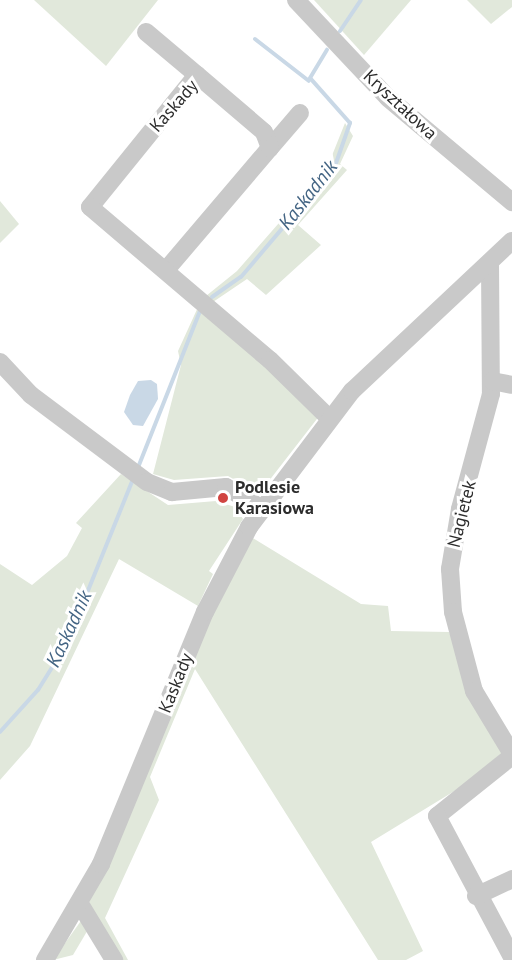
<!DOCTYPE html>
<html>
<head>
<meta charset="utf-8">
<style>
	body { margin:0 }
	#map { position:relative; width:512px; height:960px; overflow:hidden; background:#fff; font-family:"PT Sans",sans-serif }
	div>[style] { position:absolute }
	.green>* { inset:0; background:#e1e8db }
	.water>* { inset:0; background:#c9d8e6 }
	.stream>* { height:4px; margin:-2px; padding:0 2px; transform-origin:2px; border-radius:2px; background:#c9d8e6 }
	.minor>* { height:18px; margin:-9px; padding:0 9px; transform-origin:9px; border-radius:9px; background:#c9c9c9 }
	.dots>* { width:16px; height:16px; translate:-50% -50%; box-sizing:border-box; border:3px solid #fff; border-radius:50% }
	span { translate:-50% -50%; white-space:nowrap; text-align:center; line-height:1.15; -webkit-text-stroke:6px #fff; paint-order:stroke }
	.street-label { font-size:18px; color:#2c2c2c }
	.poi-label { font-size:18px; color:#2c2c2c; font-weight:700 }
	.left { translate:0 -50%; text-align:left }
	.water-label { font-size:20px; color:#446584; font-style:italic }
</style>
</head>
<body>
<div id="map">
	<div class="green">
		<i style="clip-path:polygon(34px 0,158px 0,106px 66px)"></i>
		<i style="clip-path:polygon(314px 0,411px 0,364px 55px)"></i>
		<i style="clip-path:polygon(467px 0,512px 0,512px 7px,491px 24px)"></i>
		<i style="clip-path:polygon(345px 123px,353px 136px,340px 164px,347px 170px,298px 225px,321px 245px,266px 295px,247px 279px,213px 302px,206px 296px,237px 271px,327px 168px)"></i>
		<i style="clip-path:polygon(0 201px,19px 224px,0 243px)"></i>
		<i style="clip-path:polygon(199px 305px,320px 415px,265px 486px,246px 486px,228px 476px,174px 480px,153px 474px,181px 365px,178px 351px)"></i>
		<i style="clip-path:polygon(121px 474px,168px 505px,216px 501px,235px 507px,243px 519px,209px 571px,213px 574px,198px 606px,119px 559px,30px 746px,0 780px,0 564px,32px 585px,67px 556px,82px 528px,76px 523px)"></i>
		<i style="clip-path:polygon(251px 537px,361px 604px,388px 606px,391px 631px,449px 632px,502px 753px,461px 787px,371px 842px,423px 951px,406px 960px,378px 960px,195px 669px,150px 777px,159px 800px,105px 918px,128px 960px,118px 960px,90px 908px,89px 899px,205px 630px)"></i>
		<i style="clip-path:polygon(83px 918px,89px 928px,73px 955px,53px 960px)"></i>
	</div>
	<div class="water">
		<i style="clip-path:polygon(151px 380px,157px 384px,158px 399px,143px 426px,133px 425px,124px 412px,130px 395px,138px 381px)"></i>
	</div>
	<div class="stream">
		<i style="left:340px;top:31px;width:37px;rotate:-56deg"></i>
		<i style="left:255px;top:39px;width:68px;rotate:37.9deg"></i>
		<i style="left:212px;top:297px;width:35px;rotate:-35deg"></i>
		<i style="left:241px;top:277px;width:145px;rotate:-49.7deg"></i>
		<i style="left:335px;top:166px;width:46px;rotate:-70.8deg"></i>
		<i style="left:350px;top:123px;width:60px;rotate:-131.6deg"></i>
		<i style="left:310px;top:78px;width:33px;rotate:-59deg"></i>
		<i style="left:139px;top:465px;width:166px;rotate:-68.4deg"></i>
		<i style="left:0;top:732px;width:57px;rotate:-47.9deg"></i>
		<i style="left:38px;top:690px;width:53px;rotate:-58.1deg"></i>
		<i style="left:66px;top:645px;width:176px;rotate:-68deg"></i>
	</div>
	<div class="minor">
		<i style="left:296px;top:0;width:134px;rotate:46.8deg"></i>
		<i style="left:388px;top:98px;width:162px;rotate:40deg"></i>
		<i style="left:146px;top:32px;width:67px;rotate:40.1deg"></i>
		<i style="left:270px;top:148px;width:46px;rotate:-49.4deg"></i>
		<i style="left:490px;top:263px;width:131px;rotate:89.6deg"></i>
		<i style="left:491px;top:394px;width:119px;rotate:105.1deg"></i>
		<i style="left:460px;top:509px;width:61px;rotate:99.5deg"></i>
		<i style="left:450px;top:569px;width:43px;rotate:86deg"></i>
		<i style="left:453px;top:612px;width:82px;rotate:75.1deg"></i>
		<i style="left:474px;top:691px;width:74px;rotate:58.9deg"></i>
		<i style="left:166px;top:270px;width:160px;rotate:-49.6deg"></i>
		<i style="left:270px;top:148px;width:17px;rotate:-111deg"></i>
		<i style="left:264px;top:132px;width:88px;rotate:-139.6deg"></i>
		<i style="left:197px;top:75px;width:170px;rotate:129deg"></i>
		<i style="left:90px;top:207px;width:236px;rotate:40.4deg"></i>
		<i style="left:270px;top:360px;width:83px;rotate:44.5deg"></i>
		<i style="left:0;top:362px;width:45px;rotate:46.8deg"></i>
		<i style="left:31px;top:395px;width:145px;rotate:36.9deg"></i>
		<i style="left:147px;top:482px;width:27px;rotate:22deg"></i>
		<i style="left:172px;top:492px;width:54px;rotate:-5.3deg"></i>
		<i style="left:226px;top:487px;width:41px;rotate:31deg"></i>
		<i style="left:492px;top:381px;width:20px;rotate:11deg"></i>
		<i style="left:512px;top:756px;width:96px;rotate:141.3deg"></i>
		<i style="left:437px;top:816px;width:160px;rotate:62deg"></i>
		<i style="left:476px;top:896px;width:40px;rotate:-25deg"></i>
		<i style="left:80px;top:904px;width:66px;rotate:58.7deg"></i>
		<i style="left:45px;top:960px;width:111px;rotate:-59.7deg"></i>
		<i style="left:101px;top:864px;width:273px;rotate:-67.6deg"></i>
		<i style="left:205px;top:612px;width:96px;rotate:-62.6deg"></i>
		<i style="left:249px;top:527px;width:171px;rotate:-52.9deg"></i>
		<i style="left:352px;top:391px;width:219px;rotate:-43.2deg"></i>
	</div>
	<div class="dots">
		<i style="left:223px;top:498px;background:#d04441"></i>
	</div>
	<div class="street-label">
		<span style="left:400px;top:105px;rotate:43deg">Kryształowa</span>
		<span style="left:174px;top:106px;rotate:-49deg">Kaskady</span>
		<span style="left:462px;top:514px;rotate:-76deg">Nagietek</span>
		<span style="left:176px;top:683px;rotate:-68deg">Kaskady</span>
	</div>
	<div class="poi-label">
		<span class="left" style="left:235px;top:498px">Podlesie<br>Karasiowa</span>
	</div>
	<div class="water-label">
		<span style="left:308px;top:195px;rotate:-52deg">Kaskadnik</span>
		<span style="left:69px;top:629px;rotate:-65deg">Kaskadnik</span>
	</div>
</div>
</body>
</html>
